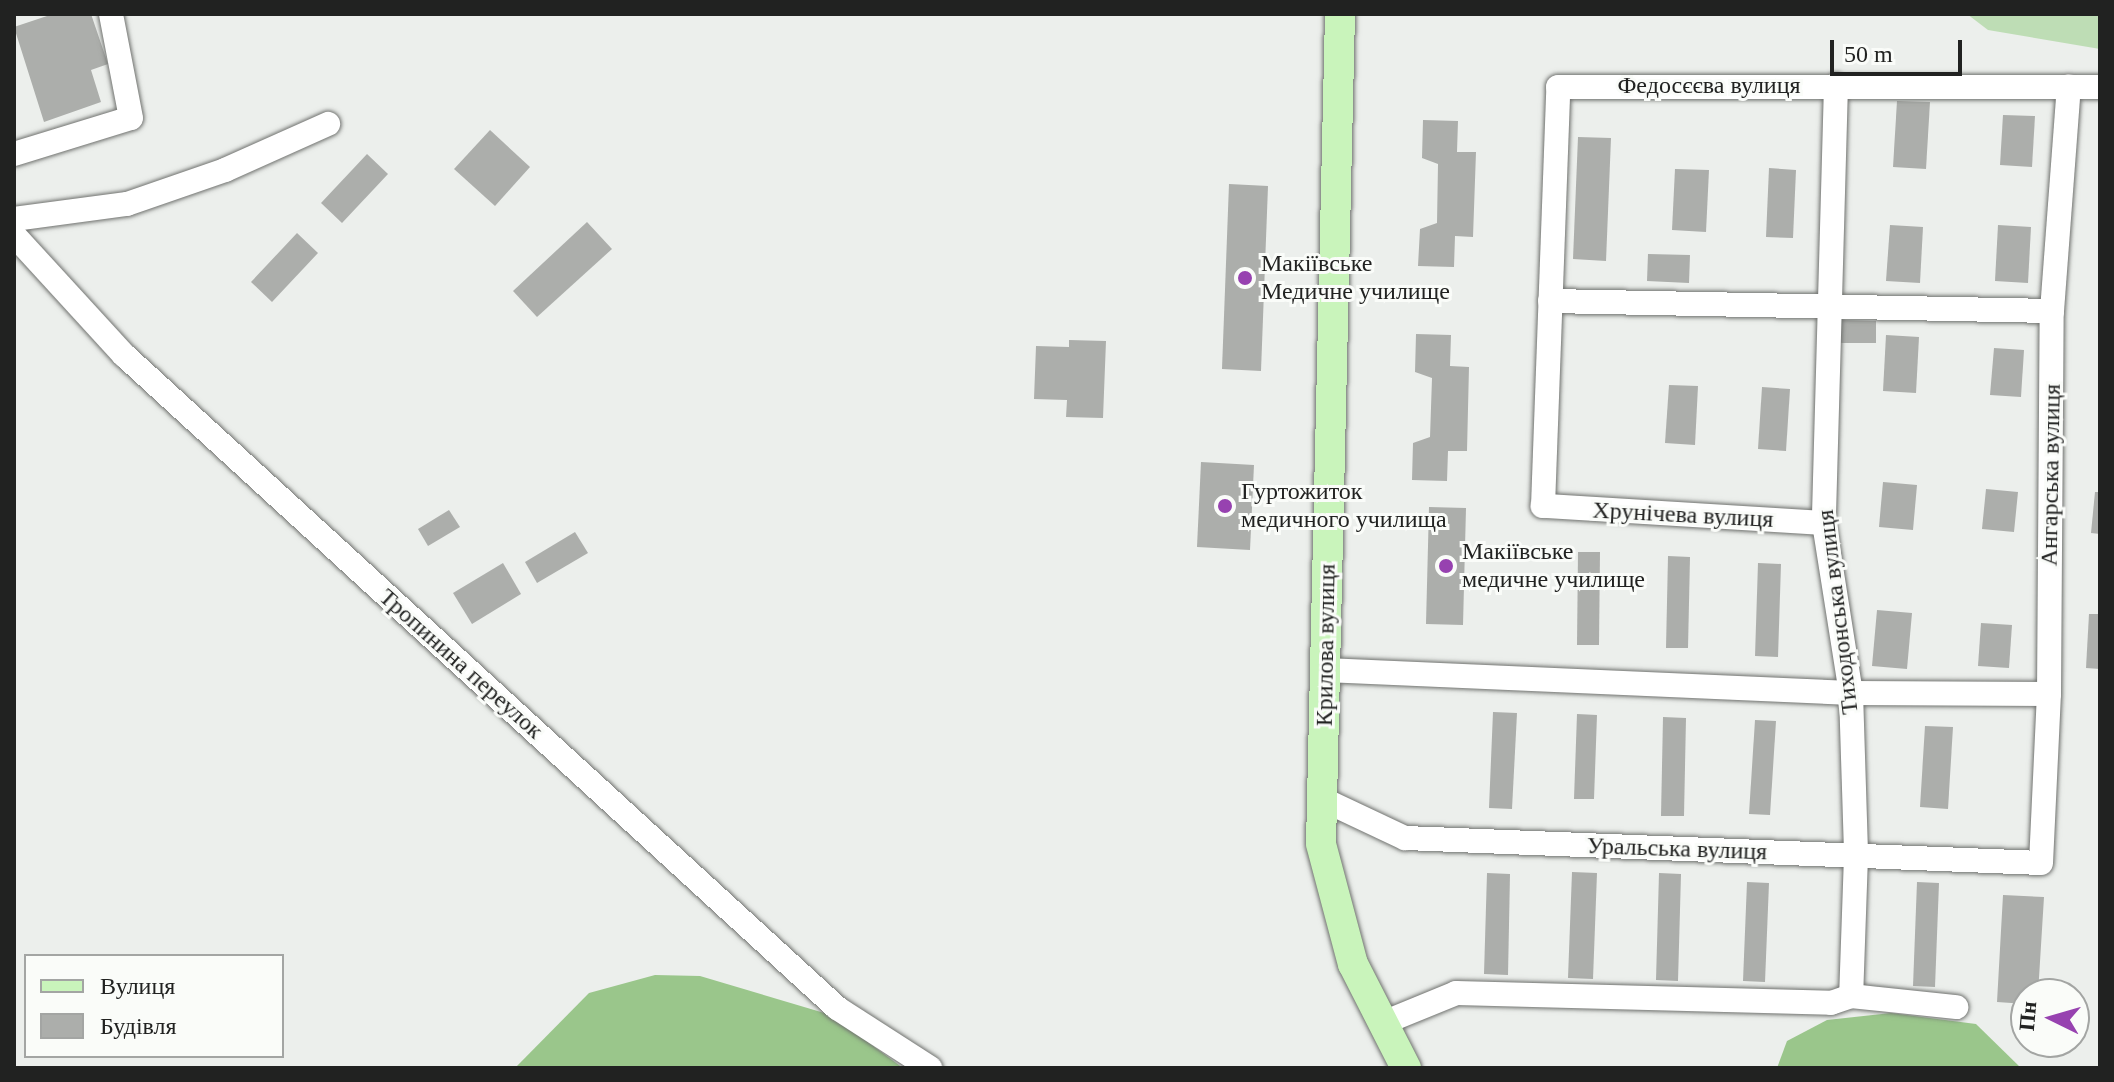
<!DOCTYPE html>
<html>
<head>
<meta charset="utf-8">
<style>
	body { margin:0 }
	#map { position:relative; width:2114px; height:1082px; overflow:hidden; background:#ecefec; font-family:Georgia,serif }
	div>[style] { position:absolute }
	.green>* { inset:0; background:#beddb5 }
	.forest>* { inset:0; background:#9ac68b }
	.building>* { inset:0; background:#acaeab }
	.roads { filter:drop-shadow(0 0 2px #70726f) drop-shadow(0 0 2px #70726f) }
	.minor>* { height:24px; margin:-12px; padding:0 12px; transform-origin:12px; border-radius:12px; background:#fff }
	.major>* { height:30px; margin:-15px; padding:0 15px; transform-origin:15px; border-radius:15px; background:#c9f4bb }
	.dots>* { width:22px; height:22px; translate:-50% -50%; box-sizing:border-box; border:4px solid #fafcf9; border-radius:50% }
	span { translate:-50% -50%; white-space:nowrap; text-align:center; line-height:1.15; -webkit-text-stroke:6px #fafcf9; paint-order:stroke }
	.street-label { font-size:24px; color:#212221 }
	.poi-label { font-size:24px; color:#212221 }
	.left { translate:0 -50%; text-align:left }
	.frame { position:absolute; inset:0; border:16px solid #212221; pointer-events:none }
	.legend { position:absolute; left:24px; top:954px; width:260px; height:104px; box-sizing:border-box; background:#fafcf9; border:2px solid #a3a5a3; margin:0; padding:10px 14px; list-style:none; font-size:24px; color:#212221 }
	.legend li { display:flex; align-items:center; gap:16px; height:40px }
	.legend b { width:40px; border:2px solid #a3a5a3 }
	.north { position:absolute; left:2010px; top:978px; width:80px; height:80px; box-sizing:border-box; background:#fafcf9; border:2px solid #a3a5a3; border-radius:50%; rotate:275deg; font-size:22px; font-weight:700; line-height:32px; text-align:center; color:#212221 }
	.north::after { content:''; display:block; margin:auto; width:28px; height:36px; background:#9742b0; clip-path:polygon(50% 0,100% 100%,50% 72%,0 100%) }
	.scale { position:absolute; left:1830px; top:40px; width:132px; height:36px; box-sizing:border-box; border:4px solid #212221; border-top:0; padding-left:10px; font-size:24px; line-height:28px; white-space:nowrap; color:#212221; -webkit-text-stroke:6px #fafcf9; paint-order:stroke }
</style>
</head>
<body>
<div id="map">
	<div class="green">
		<i style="clip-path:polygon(1967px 14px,2100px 14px,2100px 49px,1988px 30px)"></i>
	</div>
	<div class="forest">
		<i style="clip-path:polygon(655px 975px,700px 976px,831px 1015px,903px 1068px,515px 1068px,589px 993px)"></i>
		<i style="clip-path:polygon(1891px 1013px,1976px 1024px,2021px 1068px,1777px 1068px,1787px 1041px,1827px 1020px)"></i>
	</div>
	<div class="building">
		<i style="clip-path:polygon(53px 14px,91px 14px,108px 64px,91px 70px,101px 102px,44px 122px,14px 27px)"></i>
		<i style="clip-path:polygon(1897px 101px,1930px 102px,1926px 169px,1893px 167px)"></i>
		<i style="clip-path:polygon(2003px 115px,2035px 116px,2032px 167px,2000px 165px)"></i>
		<i style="clip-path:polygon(1423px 120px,1458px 121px,1457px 152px,1476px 152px,1473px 237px,1455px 236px,1454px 267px,1418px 266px,1420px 229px,1437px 223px,1438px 164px,1422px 158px)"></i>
		<i style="clip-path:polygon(490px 130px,530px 167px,495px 206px,454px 169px)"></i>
		<i style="clip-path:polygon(1578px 137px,1611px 138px,1606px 261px,1573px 259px)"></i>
		<i style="clip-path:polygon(367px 154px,388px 174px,342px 223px,321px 203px)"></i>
		<i style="clip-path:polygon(1769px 168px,1796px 170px,1793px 238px,1766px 237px)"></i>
		<i style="clip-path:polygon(1675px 169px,1709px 170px,1706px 232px,1672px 230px)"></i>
		<i style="clip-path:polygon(1229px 184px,1268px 186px,1261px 371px,1222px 369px)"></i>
		<i style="clip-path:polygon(587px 222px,612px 249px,537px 317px,513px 291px)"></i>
		<i style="clip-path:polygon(1890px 225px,1923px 227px,1920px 283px,1886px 281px)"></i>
		<i style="clip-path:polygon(1998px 225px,2031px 227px,2028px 283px,1995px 281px)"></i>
		<i style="clip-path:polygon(297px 233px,318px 253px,272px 302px,251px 282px)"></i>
		<i style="clip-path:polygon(1648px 254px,1690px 255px,1689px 283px,1647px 281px)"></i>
		<i style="clip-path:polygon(1840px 320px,1876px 321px,1876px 343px,1840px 343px)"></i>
		<i style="clip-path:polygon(1416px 334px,1451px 335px,1450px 366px,1469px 367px,1467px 451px,1448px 451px,1447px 481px,1412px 480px,1413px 443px,1430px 437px,1432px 378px,1415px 372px)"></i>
		<i style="clip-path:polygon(1886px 335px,1919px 337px,1916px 393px,1883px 391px)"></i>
		<i style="clip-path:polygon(1069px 340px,1106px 341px,1103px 418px,1066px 417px,1067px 400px,1034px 399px,1036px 346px,1069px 347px)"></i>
		<i style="clip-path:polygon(1994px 348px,2024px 350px,2021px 397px,1990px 395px)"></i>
		<i style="clip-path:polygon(1669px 385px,1698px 386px,1695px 445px,1665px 443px)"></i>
		<i style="clip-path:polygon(1762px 387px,1790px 389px,1786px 451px,1758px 449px)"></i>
		<i style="clip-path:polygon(1201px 462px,1254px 465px,1250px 550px,1197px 547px)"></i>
		<i style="clip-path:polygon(1883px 482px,1917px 485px,1913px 530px,1879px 527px)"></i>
		<i style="clip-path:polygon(1986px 489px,2018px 492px,2014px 532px,1982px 529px)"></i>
		<i style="clip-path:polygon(2095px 492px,2100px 492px,2100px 534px,2091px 533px)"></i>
		<i style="clip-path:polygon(1429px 507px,1466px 508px,1463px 625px,1426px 624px)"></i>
		<i style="clip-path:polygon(449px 510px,460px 527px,428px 546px,418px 529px)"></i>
		<i style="clip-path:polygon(575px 532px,588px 553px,537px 583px,525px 562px)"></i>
		<i style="clip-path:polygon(1578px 552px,1600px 552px,1599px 645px,1577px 645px)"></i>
		<i style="clip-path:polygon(1668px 556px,1690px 557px,1688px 648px,1666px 648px)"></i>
		<i style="clip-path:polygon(503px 563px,521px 594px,472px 624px,453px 593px)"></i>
		<i style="clip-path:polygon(1758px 563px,1781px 564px,1778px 657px,1755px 656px)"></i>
		<i style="clip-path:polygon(1877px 610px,1912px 613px,1907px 669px,1872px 666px)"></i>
		<i style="clip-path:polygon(2089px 614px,2100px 614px,2100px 669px,2086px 668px)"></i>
		<i style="clip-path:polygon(1981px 623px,2012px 625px,2009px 668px,1978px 666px)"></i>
		<i style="clip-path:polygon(1493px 712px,1517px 713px,1512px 809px,1489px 808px)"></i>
		<i style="clip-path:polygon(1577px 714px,1597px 715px,1594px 799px,1574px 799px)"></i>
		<i style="clip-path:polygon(1663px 717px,1686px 718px,1684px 816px,1661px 816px)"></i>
		<i style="clip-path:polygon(1755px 720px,1776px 721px,1770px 815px,1749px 814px)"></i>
		<i style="clip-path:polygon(1925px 726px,1953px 727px,1948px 809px,1920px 807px)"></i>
		<i style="clip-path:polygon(1572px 872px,1597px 873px,1593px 979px,1568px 978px)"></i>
		<i style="clip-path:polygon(1487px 873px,1510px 874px,1508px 975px,1484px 974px)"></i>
		<i style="clip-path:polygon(1659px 873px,1681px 874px,1678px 981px,1656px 980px)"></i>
		<i style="clip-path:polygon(1747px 882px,1769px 883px,1765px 982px,1743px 981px)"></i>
		<i style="clip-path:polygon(1917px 882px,1939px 883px,1935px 987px,1913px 986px)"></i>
		<i style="clip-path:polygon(2003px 895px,2044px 897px,2038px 994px,2026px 994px,2026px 1004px,1997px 1002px)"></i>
	</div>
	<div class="roads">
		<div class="minor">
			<i style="left:1836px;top:85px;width:438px;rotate:91.6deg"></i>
			<i style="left:1824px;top:523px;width:172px;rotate:81deg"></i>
			<i style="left:1851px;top:693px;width:163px;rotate:88.2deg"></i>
			<i style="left:1856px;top:856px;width:140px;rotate:92deg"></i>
			<i style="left:14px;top:154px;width:122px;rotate:-17.1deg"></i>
			<i style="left:131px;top:118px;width:106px;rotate:-100.9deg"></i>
			<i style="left:14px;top:219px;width:114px;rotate:-7.6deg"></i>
			<i style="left:127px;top:204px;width:104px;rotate:-19.1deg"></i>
			<i style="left:225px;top:170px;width:113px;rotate:-24.1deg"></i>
			<i style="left:14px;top:235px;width:163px;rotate:47.5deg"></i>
			<i style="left:124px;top:355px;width:967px;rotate:42.48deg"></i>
			<i style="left:837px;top:1008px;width:111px;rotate:32.8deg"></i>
			<i style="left:1550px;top:301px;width:502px;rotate:1.14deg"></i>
			<i style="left:1824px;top:523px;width:282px;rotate:-176.5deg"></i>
			<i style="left:1543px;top:506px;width:419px;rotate:-87.9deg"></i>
			<i style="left:1558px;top:87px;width:542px"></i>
			<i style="left:1325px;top:670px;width:527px;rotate:2.5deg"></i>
			<i style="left:1851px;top:693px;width:198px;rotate:0.3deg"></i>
			<i style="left:1322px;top:799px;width:92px;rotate:25.2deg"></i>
			<i style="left:1405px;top:838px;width:636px;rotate:2.25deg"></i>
			<i style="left:2041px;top:863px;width:169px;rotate:-87.3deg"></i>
			<i style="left:2049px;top:694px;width:383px;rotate:-89.6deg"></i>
			<i style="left:2052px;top:311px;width:225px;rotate:-85.7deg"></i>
			<i style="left:1383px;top:1023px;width:79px;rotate:-22.3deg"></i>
			<i style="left:1456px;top:993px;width:375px;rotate:1.5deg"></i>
			<i style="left:1831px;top:1003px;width:21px;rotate:-19deg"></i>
			<i style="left:1851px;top:996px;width:106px;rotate:6deg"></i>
		</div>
		<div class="major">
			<i style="left:1340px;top:14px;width:830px;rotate:91.31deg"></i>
			<i style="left:1321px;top:844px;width:124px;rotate:75.1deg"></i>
			<i style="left:1353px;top:964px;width:117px;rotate:63deg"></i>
		</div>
	</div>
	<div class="dots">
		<i style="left:1245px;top:278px;background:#9742b0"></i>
		<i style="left:1225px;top:506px;background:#9742b0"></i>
		<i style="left:1446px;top:566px;background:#9742b0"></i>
	</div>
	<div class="street-label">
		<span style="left:1709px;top:86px">Федосєєва вулиця</span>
		<span style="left:2051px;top:475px;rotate:-89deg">Ангарська вулиця</span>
		<span style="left:1683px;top:515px;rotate:3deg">Хрунічева вулиця</span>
		<span style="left:1838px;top:612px;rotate:-97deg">Тиходонська вулиця</span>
		<span style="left:1326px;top:645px;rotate:-89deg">Крилова вулиця</span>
		<span style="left:461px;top:664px;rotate:42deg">Тропинина переулок</span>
		<span style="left:1677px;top:849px;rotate:2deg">Уральська вулиця</span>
	</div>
	<div class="poi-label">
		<span class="left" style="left:1261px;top:278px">Макіївське<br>Медичне училище</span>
		<span class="left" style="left:1241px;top:506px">Гуртожиток<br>медичного училища</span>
		<span class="left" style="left:1462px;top:566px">Макіївське<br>медичне училище</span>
	</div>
	<div class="frame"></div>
	<ul class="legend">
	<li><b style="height:10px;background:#c9f4bb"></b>Вулиця</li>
	<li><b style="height:22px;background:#acaeab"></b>Будівля</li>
	</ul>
	<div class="north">Пн</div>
	<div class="scale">50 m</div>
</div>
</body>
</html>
